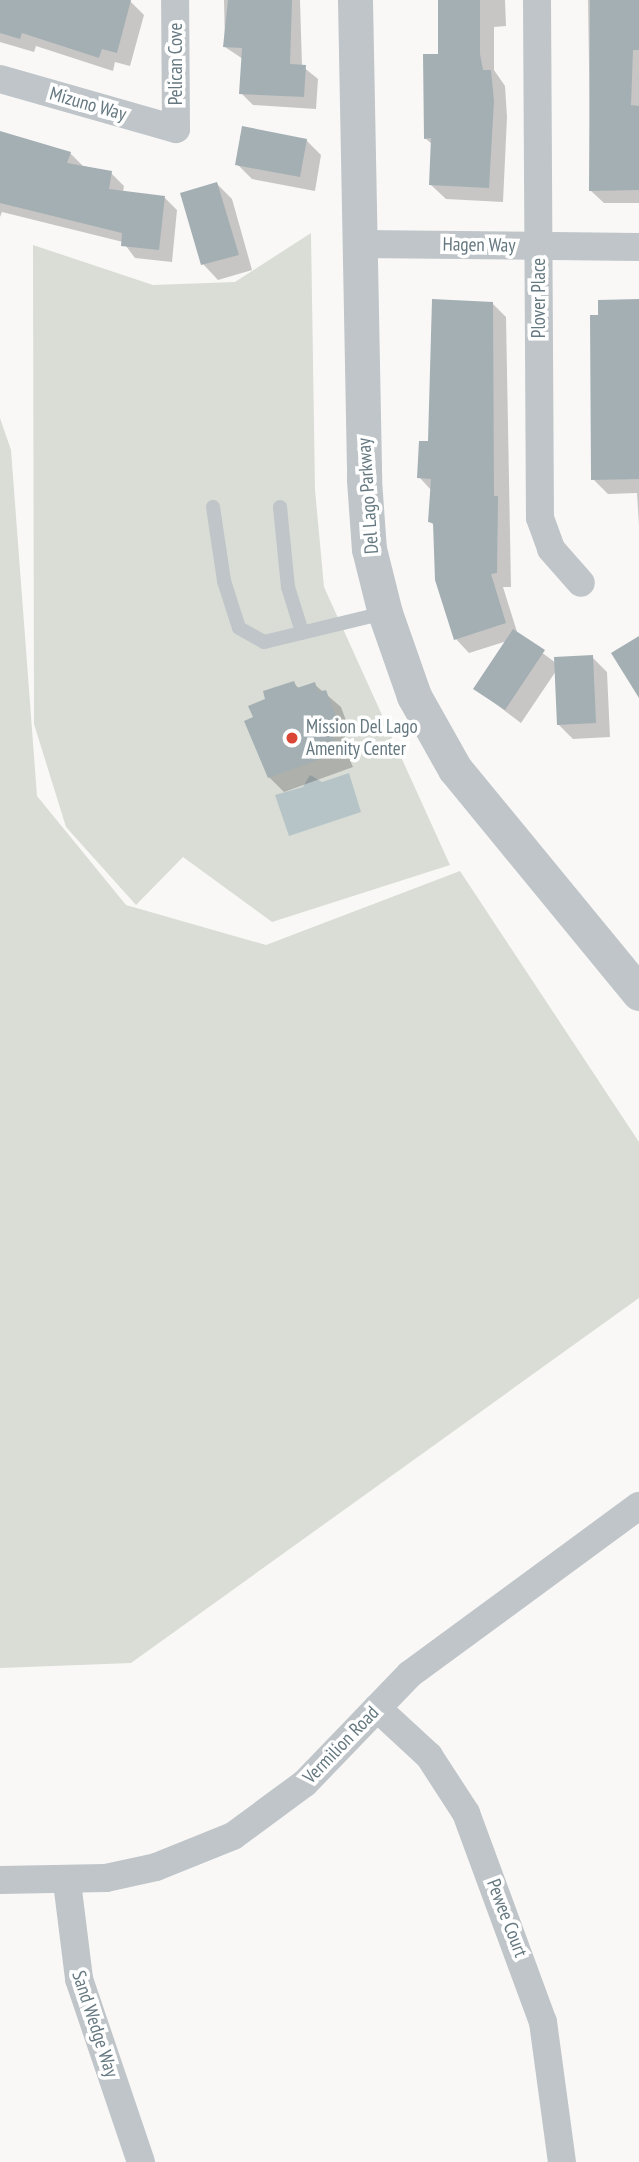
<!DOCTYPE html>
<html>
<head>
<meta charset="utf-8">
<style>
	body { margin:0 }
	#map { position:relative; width:639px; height:2162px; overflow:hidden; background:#f9f8f6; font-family:"PT Sans Narrow",sans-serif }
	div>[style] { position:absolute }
	.green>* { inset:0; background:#d9ddd6 }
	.water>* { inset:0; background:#b7c4c7 }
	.shadow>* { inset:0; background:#0003 }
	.building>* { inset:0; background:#a4afb3 }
	.service>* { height:14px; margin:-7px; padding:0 7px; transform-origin:7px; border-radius:7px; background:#bfc5c8 }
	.minor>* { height:28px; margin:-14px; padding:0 14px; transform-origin:14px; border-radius:14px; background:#bfc5c8 }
	.tertiary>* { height:35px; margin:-17.5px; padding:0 17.5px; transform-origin:17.5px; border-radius:17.5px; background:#bfc5c8 }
	.dots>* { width:19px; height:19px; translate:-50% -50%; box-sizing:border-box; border:4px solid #fff; border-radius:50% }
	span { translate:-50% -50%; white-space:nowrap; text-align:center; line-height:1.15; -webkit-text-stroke:7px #fff; paint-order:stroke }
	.street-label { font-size:19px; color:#657880 }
	.poi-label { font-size:19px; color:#657880 }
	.left { translate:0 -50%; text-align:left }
</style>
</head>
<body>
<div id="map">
	<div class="green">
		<i style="clip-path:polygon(311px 233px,315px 490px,324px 587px,450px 865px,272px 922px,183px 857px,136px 905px,66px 827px,34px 724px,33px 245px,153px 285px,235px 282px)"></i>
		<i style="clip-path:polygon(0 418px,11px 450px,37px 796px,126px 905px,266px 945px,460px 871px,639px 1142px,639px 1298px,131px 1663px,0 1668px)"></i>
	</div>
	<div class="water">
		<i style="clip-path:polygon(349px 773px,361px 812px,289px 836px,275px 795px,303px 787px,310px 775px,322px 782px)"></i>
	</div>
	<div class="shadow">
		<i style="clip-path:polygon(0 0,130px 1px,144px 15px,130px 66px,115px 62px,113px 71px,36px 46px,34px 52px,0 42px)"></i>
		<i style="clip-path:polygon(224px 0,300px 0,302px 66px,318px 79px,316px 109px,253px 105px,241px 93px,243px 59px,225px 47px)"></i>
		<i style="clip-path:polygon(440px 0,505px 0,506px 26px,494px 27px,494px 70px,505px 86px,507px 117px,503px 202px,446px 199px,431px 185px,433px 145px,425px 138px,439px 56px)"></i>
		<i style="clip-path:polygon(588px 0,639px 0,639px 203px,604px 203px,591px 191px)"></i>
		<i style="clip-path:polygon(0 132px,70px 153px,83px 166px,111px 173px,124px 186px,123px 192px,164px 197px,177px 210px,172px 262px,135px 258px,123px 242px,2px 212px,0 217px)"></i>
		<i style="clip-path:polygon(306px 140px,321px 155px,315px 191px,252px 179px,237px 164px)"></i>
		<i style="clip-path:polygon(217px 184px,232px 199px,252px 270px,218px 280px,203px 264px)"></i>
		<i style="clip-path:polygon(639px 301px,639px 526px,637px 493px,608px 494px,593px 479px)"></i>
		<i style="clip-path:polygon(492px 303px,506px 317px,511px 587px,503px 587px,518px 635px,556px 663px,592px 657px,607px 672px,610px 737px,573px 739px,558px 724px,556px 671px,521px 723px,476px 689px,507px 641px,469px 653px,456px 639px,435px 526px,430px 522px,432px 491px,419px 477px)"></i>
		<i style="clip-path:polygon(293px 683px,300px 689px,314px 684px,341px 707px,351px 734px,341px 739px,353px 767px,284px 792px,269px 777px,255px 717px,268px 701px)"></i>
	</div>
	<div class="building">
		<i style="clip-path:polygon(0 0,131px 0,117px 53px,102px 49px,99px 58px,22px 33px,20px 39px,0 33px)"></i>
		<i style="clip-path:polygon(228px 0,292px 0,290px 64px,306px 65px,304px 97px,239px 94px,242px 48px,223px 47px)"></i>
		<i style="clip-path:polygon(438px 0,480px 0,480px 54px,483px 70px,491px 70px,494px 101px,489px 188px,429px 185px,431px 138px,424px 139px,423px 54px,438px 54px)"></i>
		<i style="clip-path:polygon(590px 0,639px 0,639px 50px,633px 50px,631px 105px,639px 106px,639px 190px,589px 191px)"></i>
		<i style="clip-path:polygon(242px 126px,307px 139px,300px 177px,235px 165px)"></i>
		<i style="clip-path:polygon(0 131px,71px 152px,67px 163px,112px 171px,109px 189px,165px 196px,159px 250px,121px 246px,122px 233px,0 203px)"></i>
		<i style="clip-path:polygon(217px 182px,239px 255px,201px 265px,180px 193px)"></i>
		<i style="clip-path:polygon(432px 299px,493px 302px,494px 496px,498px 496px,497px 573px,491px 574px,506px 623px,454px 640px,435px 580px,433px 523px,428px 522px,431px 479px,417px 478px,419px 441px,428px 441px)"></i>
		<i style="clip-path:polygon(639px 299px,639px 479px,591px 480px,590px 315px,598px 315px,598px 300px)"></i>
		<i style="clip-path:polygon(513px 629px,545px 650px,505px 710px,473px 689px)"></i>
		<i style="clip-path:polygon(639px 636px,639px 698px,611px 653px)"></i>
		<i style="clip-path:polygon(593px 655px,596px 723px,557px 725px,554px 657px)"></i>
		<i style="clip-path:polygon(294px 681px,297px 688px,315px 682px,318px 692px,326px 690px,337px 719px,327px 724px,339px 752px,268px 778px,244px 721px,253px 717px,248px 706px,265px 699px,263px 691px)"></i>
	</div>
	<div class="service">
		<i style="left:213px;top:507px;width:75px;rotate:81.5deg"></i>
		<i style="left:224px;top:581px;width:49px;rotate:72.3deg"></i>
		<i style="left:239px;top:628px;width:29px;rotate:29deg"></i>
		<i style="left:264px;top:642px;width:123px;rotate:-13.6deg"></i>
		<i style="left:280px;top:507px;width:80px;rotate:84.3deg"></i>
		<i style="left:288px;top:587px;width:47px;rotate:72.7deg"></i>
	</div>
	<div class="minor">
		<i style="left:537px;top:0;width:518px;rotate:89.67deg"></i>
		<i style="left:540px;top:518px;width:33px;rotate:70deg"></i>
		<i style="left:551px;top:549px;width:45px;rotate:48.6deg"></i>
		<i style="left:0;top:79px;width:183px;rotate:15.9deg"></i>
		<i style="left:176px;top:129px;width:129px;rotate:-90.4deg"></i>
		<i style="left:360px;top:244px;width:279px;rotate:0.6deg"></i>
		<i style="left:377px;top:1708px;width:71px;rotate:42.7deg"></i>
		<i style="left:429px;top:1756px;width:68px;rotate:57deg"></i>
		<i style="left:466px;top:1813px;width:223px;rotate:69.8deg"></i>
		<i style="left:543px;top:2022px;width:141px;rotate:82.3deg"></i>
		<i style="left:0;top:1880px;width:106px;rotate:-1.1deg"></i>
		<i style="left:106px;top:1878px;width:51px;rotate:-12.4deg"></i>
		<i style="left:156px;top:1867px;width:83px;rotate:-21.9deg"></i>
		<i style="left:233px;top:1836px;width:89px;rotate:-36.4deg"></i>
		<i style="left:305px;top:1783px;width:151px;rotate:-46.1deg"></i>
		<i style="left:410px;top:1674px;width:284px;rotate:-36.3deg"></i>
		<i style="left:67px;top:1882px;width:98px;rotate:82.9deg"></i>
		<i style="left:79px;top:1979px;width:193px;rotate:71.3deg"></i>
	</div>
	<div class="tertiary">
		<i style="left:355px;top:0;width:480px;rotate:88.9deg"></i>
		<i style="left:364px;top:480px;width:69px;rotate:85.9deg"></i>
		<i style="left:369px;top:549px;width:66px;rotate:76deg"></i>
		<i style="left:385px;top:613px;width:88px;rotate:70.7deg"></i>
		<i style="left:414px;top:696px;width:84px;rotate:60.7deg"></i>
		<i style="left:455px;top:769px;width:290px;rotate:50.6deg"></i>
	</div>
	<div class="dots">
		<i style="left:292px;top:738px;background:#da4535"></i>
	</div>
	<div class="street-label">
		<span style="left:176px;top:64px;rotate:-90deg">Pelican Cove</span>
		<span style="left:88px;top:104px;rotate:16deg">Mizuno Way</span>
		<span style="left:479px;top:245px;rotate:1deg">Hagen Way</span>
		<span style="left:539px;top:298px;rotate:-90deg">Plover Place</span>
		<span style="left:368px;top:496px;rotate:-94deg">Del Lago Parkway</span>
		<span style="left:341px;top:1745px;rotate:-46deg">Vermilion Road</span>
		<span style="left:507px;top:1918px;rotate:69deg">Pewee Court</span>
		<span style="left:95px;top:2024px;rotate:72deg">Sand Wedge Way</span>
	</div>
	<div class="poi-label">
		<span class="left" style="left:306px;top:738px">Mission Del Lago<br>Amenity Center</span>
	</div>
</div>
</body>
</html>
